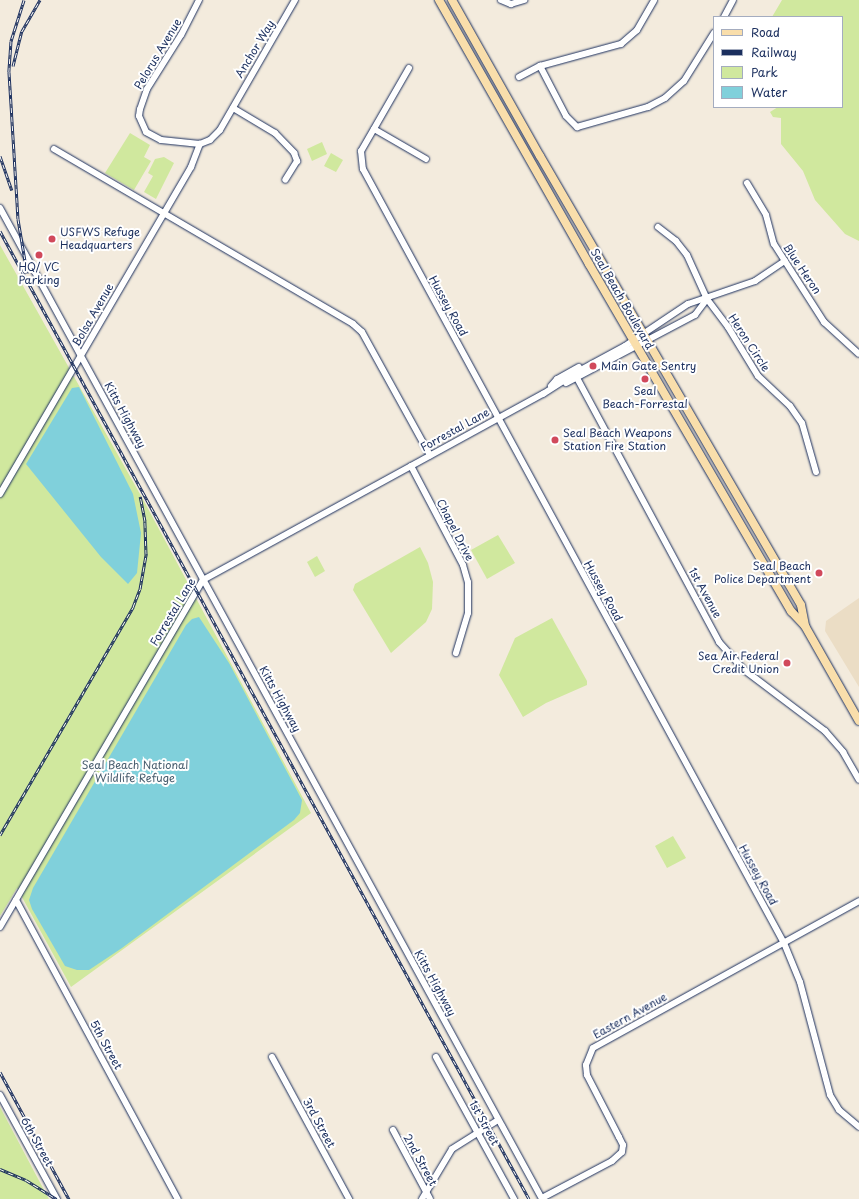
<!DOCTYPE html>
<html>
<head>
<meta charset="utf-8">
<style>
	body { margin:0 }
	#map { position:relative; width:859px; height:1199px; overflow:hidden; background:#f3ebdd; font-family:"Playpen Sans",sans-serif }
	div>[style] { position:absolute }
	.built>* { inset:0; background:#ebddc5 }
	.green>* { inset:0; background:#d0e89e }
	.water>* { inset:0; background:#80d0db }
	.roads { filter:drop-shadow(0 0 1px #1b2f5e) drop-shadow(0 0 1px #1b2f5e) }
	.minor>* { height:6px; margin:-3px; padding:0 3px; transform-origin:3px; border-radius:3px; background:#fff }
	.major>* { height:8px; margin:-4px; padding:0 4px; transform-origin:4px; border-radius:4px; background:#f9deab }
	.rail>* { height:3px; margin-top:-1.5px; transform-origin:0; background:repeating-linear-gradient(90deg,#fff 0 4.5px,#1b2f5e 0 9px); box-sizing:border-box; border-block:1px solid #1b2f5e }
	.dots>* { width:11px; height:11px; translate:-50% -50%; box-sizing:border-box; border:2px solid #fff; border-radius:50% }
	span { translate:-50% -50%; white-space:nowrap; text-align:center; line-height:1.15; -webkit-text-stroke:4px #fff; paint-order:stroke }
	.street-label { font-size:11px; color:#1b2f5e }
	.poi-label { font-size:11px; color:#1b2f5e }
	.left { translate:0 -50%; text-align:left }
	.right { translate:-100% -50%; text-align:right }
	.park-label { font-size:11px; color:#485d6e }
	.legend { position:absolute; left:713px; top:16px; width:130px; height:92px; box-sizing:border-box; background:#fff; border:1px solid #a4acbf; margin:0; padding:5px 7px; list-style:none; font-size:12px; color:#1b2f5e }
	.legend li { display:flex; align-items:center; gap:8px; height:20px }
	.legend b { width:20px; border:1px solid #a4acbf }
</style>
</head>
<body>
<div id="map">
	<div class="built">
		<i style="clip-path:polygon(859px 598px,859px 687px,825px 631px,826px 621px)"></i>
	</div>
	<div class="green">
		<i style="clip-path:polygon(782px 0,859px 0,859px 241px,845px 234px,815px 200px,803px 171px,781px 144px,781px 118px,773px 117px,770px 112px,778px 107px,842px 107px,842px 17px,772px 17px)"></i>
		<i style="clip-path:polygon(130px 133px,150px 145px,144px 157px,151px 161px,134px 190px,105px 173px)"></i>
		<i style="clip-path:polygon(322px 142px,327px 154px,312px 161px,307px 149px)"></i>
		<i style="clip-path:polygon(331px 153px,343px 160px,336px 172px,324px 166px)"></i>
		<i style="clip-path:polygon(164px 157px,174px 163px,156px 199px,144px 192px,153px 176px,148px 173px,155px 159px)"></i>
		<i style="clip-path:polygon(0 245px,145px 503px,311px 813px,71px 987px,17px 888px,0 916px)"></i>
		<i style="clip-path:polygon(498px 535px,515px 563px,487px 579px,471px 550px)"></i>
		<i style="clip-path:polygon(420px 547px,428px 563px,433px 582px,432px 609px,426px 622px,391px 653px,353px 590px,355px 584px)"></i>
		<i style="clip-path:polygon(317px 556px,325px 571px,315px 577px,307px 562px)"></i>
		<i style="clip-path:polygon(552px 618px,587px 681px,587px 685px,546px 703px,523px 717px,499px 675px,515px 638px)"></i>
		<i style="clip-path:polygon(673px 836px,686px 858px,667px 868px,655px 846px)"></i>
		<i style="clip-path:polygon(0 1107px,36px 1175px,49px 1199px,0 1199px)"></i>
	</div>
	<div class="water">
		<i style="clip-path:polygon(79px 387px,133px 494px,141px 533px,137px 573px,128px 584px,101px 557px,26px 464px,72px 388px)"></i>
		<i style="clip-path:polygon(199px 617px,229px 663px,302px 800px,300px 813px,294px 820px,122px 948px,89px 970px,77px 970px,65px 966px,32px 909px,29px 900px,33px 888px,186px 625px,192px 619px)"></i>
	</div>
	<div class="roads">
		<div class="minor">
			<i style="left:199px;top:0;width:39px;rotate:117deg"></i>
			<i style="left:181px;top:35px;width:64px;rotate:122.2deg"></i>
			<i style="left:147px;top:89px;width:21px;rotate:109deg"></i>
			<i style="left:140px;top:109px;width:7px;rotate:98deg"></i>
			<i style="left:139px;top:116px;width:17px;rotate:66deg"></i>
			<i style="left:146px;top:132px;width:17px;rotate:28deg"></i>
			<i style="left:161px;top:140px;width:39px;rotate:6deg"></i>
			<i style="left:200px;top:144px;width:11px;rotate:-22deg"></i>
			<i style="left:210px;top:140px;width:14px;rotate:-45deg"></i>
			<i style="left:220px;top:130px;width:150px;rotate:-60deg"></i>
			<i style="left:501px;top:0;width:11px;rotate:22deg"></i>
			<i style="left:511px;top:4px;width:14px;rotate:-17deg"></i>
			<i style="left:724px;top:17px;width:19px;rotate:-62deg"></i>
			<i style="left:540px;top:66px;width:56px;rotate:62.5deg"></i>
			<i style="left:566px;top:116px;width:16px;rotate:45deg"></i>
			<i style="left:577px;top:127px;width:74px;rotate:-15.7deg"></i>
			<i style="left:648px;top:107px;width:19px;rotate:-28deg"></i>
			<i style="left:665px;top:98px;width:25px;rotate:-42deg"></i>
			<i style="left:684px;top:81px;width:57px;rotate:-58deg"></i>
			<i style="left:409px;top:68px;width:96px;rotate:120deg"></i>
			<i style="left:361px;top:151px;width:18px;rotate:84deg"></i>
			<i style="left:363px;top:169px;width:881px;rotate:61.46deg"></i>
			<i style="left:784px;top:943px;width:42px;rotate:67.7deg"></i>
			<i style="left:800px;top:982px;width:117px;rotate:75.1deg"></i>
			<i style="left:830px;top:1095px;width:17px;rotate:59deg"></i>
			<i style="left:839px;top:1110px;width:26px;rotate:40deg"></i>
			<i style="left:519px;top:77px;width:24px;rotate:-28deg"></i>
			<i style="left:540px;top:66px;width:84px;rotate:-15.2deg"></i>
			<i style="left:621px;top:44px;width:21px;rotate:-41deg"></i>
			<i style="left:637px;top:30px;width:34px;rotate:-60deg"></i>
			<i style="left:233px;top:108px;width:49px;rotate:30.8deg"></i>
			<i style="left:275px;top:133px;width:28px;rotate:46deg"></i>
			<i style="left:294px;top:153px;width:9px;rotate:69deg"></i>
			<i style="left:297px;top:161px;width:22px;rotate:122deg"></i>
			<i style="left:374px;top:129px;width:60px;rotate:30deg"></i>
			<i style="left:54px;top:149px;width:346px;rotate:30.3deg"></i>
			<i style="left:353px;top:324px;width:12px;rotate:42deg"></i>
			<i style="left:362px;top:332px;width:141px;rotate:61.1deg"></i>
			<i style="left:747px;top:183px;width:37px;rotate:59deg"></i>
			<i style="left:766px;top:215px;width:30px;rotate:75deg"></i>
			<i style="left:774px;top:244px;width:93px;rotate:57.3deg"></i>
			<i style="left:824px;top:322px;width:47px;rotate:42.4deg"></i>
			<i style="left:0;top:208px;width:1130px;rotate:61.32deg"></i>
			<i style="left:658px;top:227px;width:23px;rotate:38deg"></i>
			<i style="left:676px;top:241px;width:18px;rotate:52deg"></i>
			<i style="left:687px;top:255px;width:48px;rotate:65.6deg"></i>
			<i style="left:707px;top:299px;width:35px;rotate:53deg"></i>
			<i style="left:728px;top:327px;width:57px;rotate:58.5deg"></i>
			<i style="left:758px;top:376px;width:44px;rotate:43.2deg"></i>
			<i style="left:790px;top:406px;width:21px;rotate:55deg"></i>
			<i style="left:802px;top:423px;width:51px;rotate:74.1deg"></i>
			<i style="left:577px;top:378px;width:300px;rotate:61.7deg"></i>
			<i style="left:719px;top:642px;width:36px;rotate:48deg"></i>
			<i style="left:743px;top:669px;width:103px;rotate:37.1deg"></i>
			<i style="left:825px;top:731px;width:28px;rotate:49deg"></i>
			<i style="left:843px;top:752px;width:32px;rotate:60deg"></i>
			<i style="left:566px;top:383px;width:146px;rotate:-27.8deg"></i>
			<i style="left:695px;top:315px;width:20px;rotate:-53deg"></i>
			<i style="left:551px;top:386px;width:9px;rotate:-49deg"></i>
			<i style="left:557px;top:379px;width:25px;rotate:-29deg"></i>
			<i style="left:411px;top:466px;width:112px;rotate:62.3deg"></i>
			<i style="left:463px;top:565px;width:18px;rotate:74deg"></i>
			<i style="left:468px;top:582px;width:31px;rotate:90deg"></i>
			<i style="left:468px;top:613px;width:42px;rotate:106.7deg"></i>
			<i style="left:0;top:494px;width:379px;rotate:-59.7deg"></i>
			<i style="left:191px;top:167px;width:25px;rotate:-69deg"></i>
			<i style="left:16px;top:900px;width:340px;rotate:61.6deg"></i>
			<i style="left:0;top:927px;width:402px;rotate:-59.7deg"></i>
			<i style="left:203px;top:580px;width:388px;rotate:-28.7deg"></i>
			<i style="left:543px;top:394px;width:43px;rotate:-32.6deg"></i>
			<i style="left:579px;top:371px;width:52px;rotate:-28.5deg"></i>
			<i style="left:625px;top:346px;width:76px;rotate:-33.7deg"></i>
			<i style="left:688px;top:304px;width:71px;rotate:-18.9deg"></i>
			<i style="left:755px;top:281px;width:36px;rotate:-34deg"></i>
			<i style="left:272px;top:1057px;width:162px;rotate:61.5deg"></i>
			<i style="left:436px;top:1057px;width:162px;rotate:61.2deg"></i>
			<i style="left:0;top:1095px;width:119px;rotate:61.3deg"></i>
			<i style="left:393px;top:1130px;width:78px;rotate:61.8deg"></i>
			<i style="left:542px;top:1198px;width:79px;rotate:-27.9deg"></i>
			<i style="left:612px;top:1161px;width:13px;rotate:-42deg"></i>
			<i style="left:622px;top:1152px;width:7px;rotate:-82deg"></i>
			<i style="left:623px;top:1145px;width:9px;rotate:-117deg"></i>
			<i style="left:619px;top:1137px;width:70px;rotate:-117.3deg"></i>
			<i style="left:587px;top:1075px;width:10px;rotate:-96deg"></i>
			<i style="left:586px;top:1065px;width:18px;rotate:-68deg"></i>
			<i style="left:593px;top:1048px;width:304px;rotate:-28.9deg"></i>
			<i style="left:422px;top:1199px;width:58px;rotate:-59deg"></i>
			<i style="left:452px;top:1149px;width:54px;rotate:-32.2deg"></i>
		</div>
		<div class="major">
			<i style="left:439px;top:0;width:304px;rotate:60.4deg"></i>
			<i style="left:589px;top:264px;width:402px;rotate:59.8deg"></i>
			<i style="left:791px;top:611px;width:21px;rotate:47deg"></i>
			<i style="left:805px;top:626px;width:109px;rotate:60.4deg"></i>
			<i style="left:452px;top:0;width:179px;rotate:60.6deg"></i>
			<i style="left:540px;top:156px;width:519px;rotate:59.83deg"></i>
			<i style="left:801px;top:605px;width:20px;rotate:79deg"></i>
		</div>
	</div>
	<div class="rail">
		<i style="left:24px;top:0;width:43px;rotate:107.6deg"></i>
		<i style="left:11px;top:41px;width:31px;rotate:94deg"></i>
		<i style="left:9px;top:72px;width:147px;rotate:86.5deg"></i>
		<i style="left:18px;top:219px;width:55px;rotate:80.5deg"></i>
		<i style="left:13px;top:66px;width:36px;rotate:-76deg"></i>
		<i style="left:22px;top:31px;width:36px;rotate:-60deg"></i>
		<i style="left:0;top:156px;width:36px;rotate:71deg"></i>
		<i style="left:0;top:231px;width:1103px;rotate:61.34deg"></i>
		<i style="left:0;top:835px;width:264px;rotate:-59.7deg"></i>
		<i style="left:133px;top:607px;width:19px;rotate:-69deg"></i>
		<i style="left:140px;top:589px;width:36px;rotate:-80deg"></i>
		<i style="left:146px;top:554px;width:33px;rotate:-92deg"></i>
		<i style="left:145px;top:521px;width:25px;rotate:-101deg"></i>
		<i style="left:0;top:1072px;width:145px;rotate:61.5deg"></i>
		<i style="left:0;top:1169px;width:28px;rotate:23deg"></i>
		<i style="left:26px;top:1180px;width:36px;rotate:32deg"></i>
	</div>
	<div class="dots">
		<i style="left:52px;top:239px;background:#d1495b"></i>
		<i style="left:39px;top:255px;background:#d1495b"></i>
		<i style="left:593px;top:366px;background:#d1495b"></i>
		<i style="left:645px;top:379px;background:#d1495b"></i>
		<i style="left:555px;top:440px;background:#d1495b"></i>
		<i style="left:819px;top:573px;background:#d1495b"></i>
		<i style="left:787px;top:663px;background:#d1495b"></i>
	</div>
	<div class="street-label">
		<span style="left:255px;top:49px;rotate:-59deg">Anchor Way</span>
		<span style="left:158px;top:54px;rotate:-59deg">Pelorus Avenue</span>
		<span style="left:802px;top:269px;rotate:56deg">Blue Heron</span>
		<span style="left:622px;top:299px;rotate:60deg">Seal Beach Boulevard</span>
		<span style="left:448px;top:306px;rotate:61deg">Hussey Road</span>
		<span style="left:93px;top:315px;rotate:-60deg">Bolsa Avenue</span>
		<span style="left:749px;top:343px;rotate:57deg">Heron Circle</span>
		<span style="left:125px;top:415px;rotate:61deg">Kitts Highway</span>
		<span style="left:455px;top:430px;rotate:-29deg">Forrestal Lane</span>
		<span style="left:455px;top:530px;rotate:63deg">Chapel Drive</span>
		<span style="left:603px;top:591px;rotate:61deg">Hussey Road</span>
		<span style="left:705px;top:593px;rotate:61deg">1st Avenue</span>
		<span style="left:173px;top:612px;rotate:-59deg">Forrestal Lane</span>
		<span style="left:280px;top:699px;rotate:61deg">Kitts Highway</span>
		<span style="left:758px;top:875px;rotate:61deg">Hussey Road</span>
		<span style="left:435px;top:983px;rotate:61deg">Kitts Highway</span>
		<span style="left:630px;top:1016px;rotate:-29deg">Eastern Avenue</span>
		<span style="left:106px;top:1045px;rotate:61deg">5th Street</span>
		<span style="left:319px;top:1123px;rotate:61deg">3rd Street</span>
		<span style="left:484px;top:1123px;rotate:61deg">1st Street</span>
		<span style="left:37px;top:1142px;rotate:61deg">6th Street</span>
		<span style="left:420px;top:1160px;rotate:61deg">2nd Street</span>
	</div>
	<div class="poi-label">
		<span class="left" style="left:60px;top:239px">USFWS Refuge<br>Headquarters</span>
		<span style="left:39px;top:274px">HQ/ VC<br>Parking</span>
		<span class="left" style="left:601px;top:366px">Main Gate Sentry</span>
		<span style="left:645px;top:398px">Seal<br>Beach-Forrestal</span>
		<span class="left" style="left:563px;top:440px">Seal Beach Weapons<br>Station Fire Station</span>
		<span class="right" style="left:811px;top:573px">Seal Beach<br>Police Department</span>
		<span class="right" style="left:779px;top:663px">Sea Air Federal<br>Credit Union</span>
	</div>
	<div class="park-label">
		<span style="left:135px;top:772px">Seal Beach National<br>Wildlife Refuge</span>
	</div>
	<ul class="legend">
	<li><b style="height:5px;background:#f9deab"></b>Road</li>
	<li><b style="height:5px;background:#1b2f5e"></b>Railway</li>
	<li><b style="height:11px;background:#d0e89e"></b>Park</li>
	<li><b style="height:11px;background:#80d0db"></b>Water</li>
	</ul>
</div>
</body>
</html>
